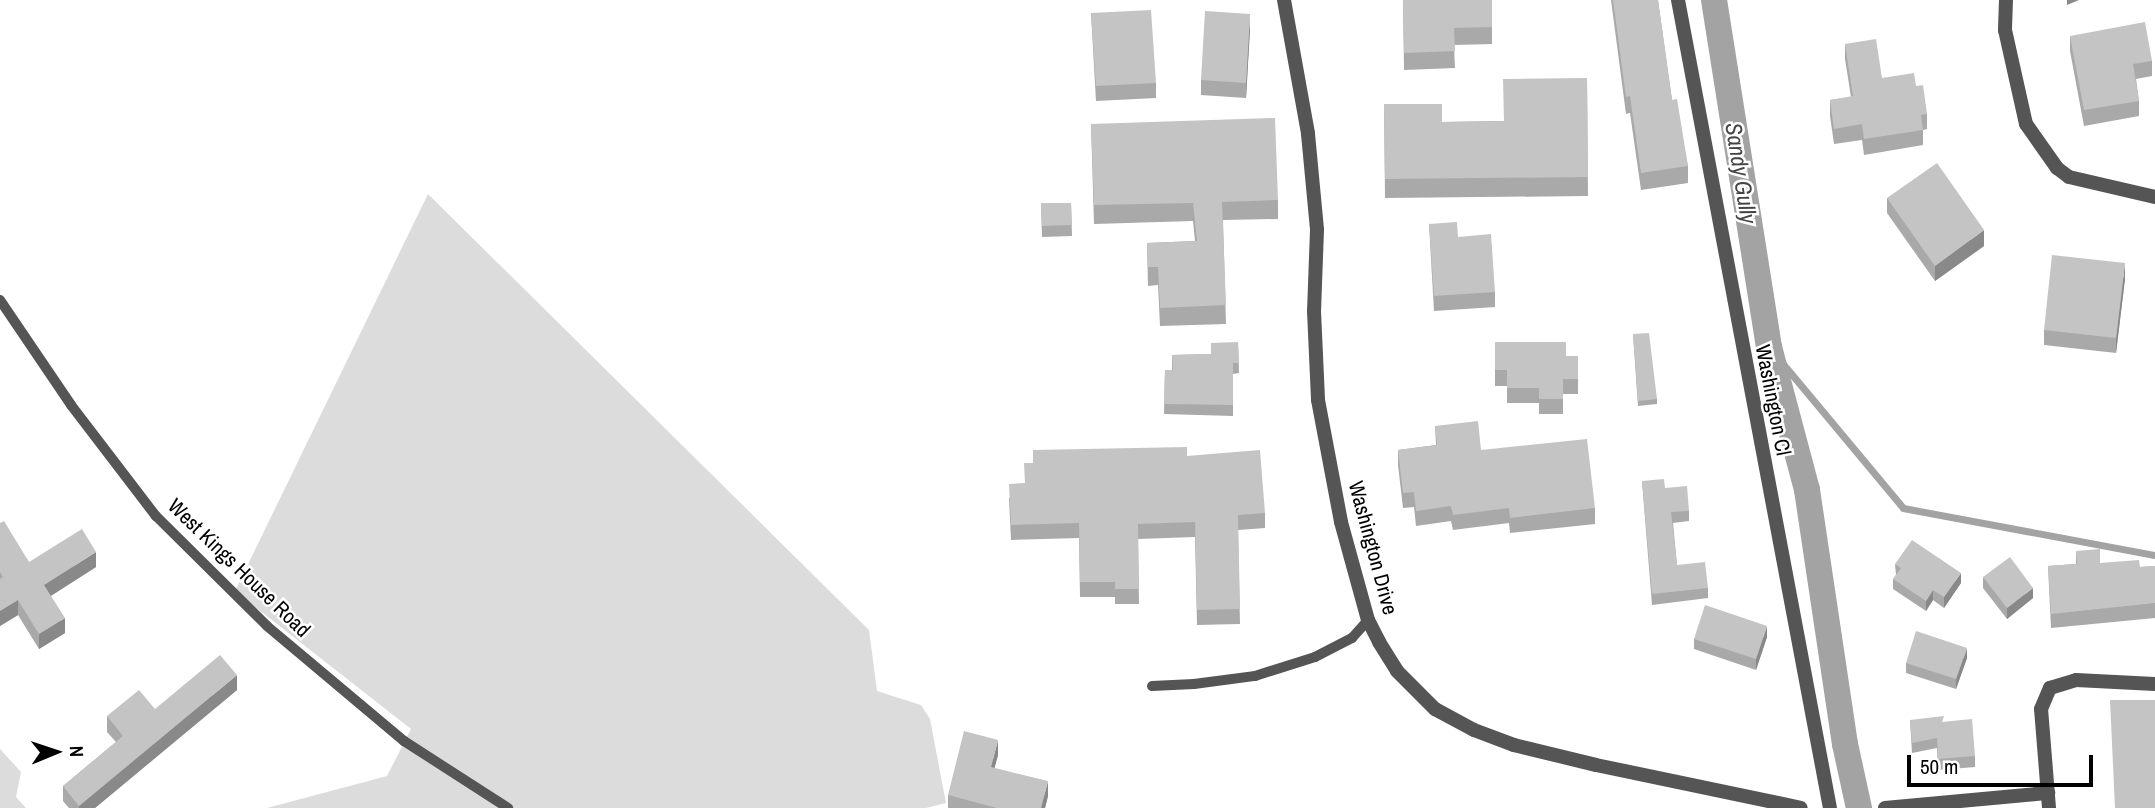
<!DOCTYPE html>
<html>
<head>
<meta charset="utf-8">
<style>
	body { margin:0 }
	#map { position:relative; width:2155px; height:808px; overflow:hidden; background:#fff; font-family:"Archivo Narrow",sans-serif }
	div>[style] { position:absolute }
	.green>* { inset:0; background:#dcdcdc }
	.stream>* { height:7px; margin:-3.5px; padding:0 3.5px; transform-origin:3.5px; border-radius:3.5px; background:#a3a3a3 }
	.canal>* { height:26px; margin:-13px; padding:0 13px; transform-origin:13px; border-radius:13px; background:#a3a3a3 }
	.lane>* { height:10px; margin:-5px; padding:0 5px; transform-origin:5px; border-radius:5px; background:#555 }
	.street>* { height:14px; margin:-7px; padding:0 7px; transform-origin:7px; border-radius:7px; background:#555 }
	.wall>* { inset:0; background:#a9a9a9 }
	.shaded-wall>* { inset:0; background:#898989 }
	.building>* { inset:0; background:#c4c4c4 }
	span { translate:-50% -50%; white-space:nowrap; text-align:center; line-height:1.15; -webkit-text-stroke:5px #fff; paint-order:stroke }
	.street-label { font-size:21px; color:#000 }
	.water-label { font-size:23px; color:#444; font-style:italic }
	.north { position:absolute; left:21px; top:717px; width:70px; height:70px; -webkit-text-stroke:5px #fff; paint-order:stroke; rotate:88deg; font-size:19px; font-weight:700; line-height:28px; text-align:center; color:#000 }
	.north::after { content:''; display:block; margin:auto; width:24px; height:32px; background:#000; clip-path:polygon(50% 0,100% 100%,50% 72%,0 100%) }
	.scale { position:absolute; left:1907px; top:755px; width:186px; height:32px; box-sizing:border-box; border:4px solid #000; border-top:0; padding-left:9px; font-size:21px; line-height:24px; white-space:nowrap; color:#000; -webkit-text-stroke:5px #fff; paint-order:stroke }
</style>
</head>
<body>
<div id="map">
	<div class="green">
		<i style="clip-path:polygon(428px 194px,869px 630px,877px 691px,921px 705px,930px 719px,946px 803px,926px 808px,267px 808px,387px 776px,411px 729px,235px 591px)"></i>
		<i style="clip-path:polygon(0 749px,21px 772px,16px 797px,26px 808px,0 808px)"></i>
	</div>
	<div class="stream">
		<i style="left:1769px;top:347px;width:209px;rotate:50.2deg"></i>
		<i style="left:1903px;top:508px;width:256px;rotate:10.6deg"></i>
	</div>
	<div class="canal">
		<i style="left:1714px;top:0;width:351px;rotate:81deg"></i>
		<i style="left:1769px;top:347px;width:148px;rotate:75.1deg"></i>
		<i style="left:1807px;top:490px;width:257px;rotate:81.5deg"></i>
		<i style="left:1845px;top:744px;width:66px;rotate:77.7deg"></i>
	</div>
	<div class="lane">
		<i style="left:0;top:300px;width:127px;rotate:55.9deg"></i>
		<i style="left:71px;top:405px;width:140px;rotate:52.6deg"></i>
		<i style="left:156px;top:516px;width:156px;rotate:44.7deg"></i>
		<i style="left:267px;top:626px;width:179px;rotate:40deg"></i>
		<i style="left:404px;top:741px;width:124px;rotate:32.8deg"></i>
		<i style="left:1152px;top:686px;width:42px;rotate:-2.7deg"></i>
		<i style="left:1194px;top:684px;width:62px;rotate:-7.5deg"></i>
		<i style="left:1255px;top:676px;width:63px;rotate:-17.6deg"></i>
		<i style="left:1315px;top:657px;width:42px;rotate:-27.2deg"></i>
		<i style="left:1352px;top:638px;width:24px;rotate:-48deg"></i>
	</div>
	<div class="street">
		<i style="left:1284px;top:0;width:136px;rotate:79.8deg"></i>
		<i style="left:1308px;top:134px;width:96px;rotate:84.6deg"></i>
		<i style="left:1317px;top:230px;width:81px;rotate:92.1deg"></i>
		<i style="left:1314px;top:311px;width:89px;rotate:87.4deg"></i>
		<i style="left:1318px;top:400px;width:124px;rotate:79.3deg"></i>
		<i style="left:1341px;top:522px;width:102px;rotate:74.6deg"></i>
		<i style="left:1368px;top:620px;width:25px;rotate:63deg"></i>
		<i style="left:1379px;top:642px;width:34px;rotate:58deg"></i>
		<i style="left:1397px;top:671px;width:54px;rotate:45deg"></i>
		<i style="left:1435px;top:709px;width:44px;rotate:28.3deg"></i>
		<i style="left:1474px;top:730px;width:43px;rotate:20.6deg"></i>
		<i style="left:1514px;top:745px;width:84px;rotate:13.7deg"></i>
		<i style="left:1596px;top:765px;width:209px;rotate:11.8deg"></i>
		<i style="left:1678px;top:0;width:822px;rotate:79.35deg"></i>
		<i style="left:2006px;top:0;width:30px;rotate:92deg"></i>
		<i style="left:2005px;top:30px;width:96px;rotate:77.4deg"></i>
		<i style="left:2026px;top:124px;width:54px;rotate:54.8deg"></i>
		<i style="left:2057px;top:168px;width:15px;rotate:37deg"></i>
		<i style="left:2069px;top:177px;width:88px;rotate:13.1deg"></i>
		<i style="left:1885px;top:808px;width:164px;rotate:-5.3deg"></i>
		<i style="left:2049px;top:808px;width:99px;rotate:-94.6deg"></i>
		<i style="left:2041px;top:709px;width:23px;rotate:-67deg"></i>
		<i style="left:2050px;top:688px;width:27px;rotate:-17deg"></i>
		<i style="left:2076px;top:680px;width:79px;rotate:2.9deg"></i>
	</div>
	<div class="wall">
		<i style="clip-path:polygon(1403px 0,1492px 0,1492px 44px,1454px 45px,1455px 68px,1404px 70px)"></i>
		<i style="clip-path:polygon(1611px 0,1658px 0,1672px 100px,1688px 166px,1688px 183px,1641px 190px,1630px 113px,1626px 114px)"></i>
		<i style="clip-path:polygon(1091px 13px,1156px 83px,1156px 98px,1096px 101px)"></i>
		<i style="clip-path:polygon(1250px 29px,1246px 98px,1201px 95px,1201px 80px)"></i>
		<i style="clip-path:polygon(2070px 36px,2152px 61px,2152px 76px,2136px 79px,2139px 101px,2139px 116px,2084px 126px,2070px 51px)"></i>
		<i style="clip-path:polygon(1845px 44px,1882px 78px,1916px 86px,1927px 114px,1927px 129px,1923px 130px,1923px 145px,1864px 155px,1862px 140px,1834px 144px,1830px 116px,1830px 100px,1851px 97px,1845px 59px)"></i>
		<i style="clip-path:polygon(1587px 78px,1588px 196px,1385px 198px,1384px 104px,1442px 122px,1504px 121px)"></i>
		<i style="clip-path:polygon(1091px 124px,1278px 200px,1278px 219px,1223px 220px,1226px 324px,1160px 326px,1158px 285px,1148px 286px,1147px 243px,1195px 241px,1193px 221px,1094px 224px)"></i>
		<i style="clip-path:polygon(1887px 198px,1984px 246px,1935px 281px,1887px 213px)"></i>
		<i style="clip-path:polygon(1041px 203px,1071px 203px,1072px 236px,1042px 237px)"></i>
		<i style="clip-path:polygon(1429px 224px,1458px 237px,1495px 292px,1495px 307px,1434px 311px)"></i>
		<i style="clip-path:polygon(2125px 279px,2116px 353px,2044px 345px,2044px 330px)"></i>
		<i style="clip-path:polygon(1633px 334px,1657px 399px,1657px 404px,1638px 406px)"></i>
		<i style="clip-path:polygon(1238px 342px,1239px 373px,1233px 374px,1233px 416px,1164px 414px,1165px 370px,1172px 370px,1172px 355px,1211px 354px)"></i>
		<i style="clip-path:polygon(1495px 342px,1566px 356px,1578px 356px,1578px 394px,1563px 394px,1563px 414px,1539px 414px,1539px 403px,1507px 403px,1507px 386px,1495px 386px)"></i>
		<i style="clip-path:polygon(1435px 426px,1595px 508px,1595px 524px,1510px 533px,1509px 523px,1453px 530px,1451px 521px,1416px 526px,1414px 507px,1403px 508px,1398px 465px,1398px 450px,1436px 445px)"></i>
		<i style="clip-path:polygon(1187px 456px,1265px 513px,1265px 528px,1238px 530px,1240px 624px,1197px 625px,1195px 537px,1138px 539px,1139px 604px,1115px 604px,1115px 597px,1080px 597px,1079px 538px,1011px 540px,1009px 498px,1024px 483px)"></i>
		<i style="clip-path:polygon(1642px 481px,1665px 488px,1689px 511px,1689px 521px,1673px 523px,1677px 565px,1708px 588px,1708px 598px,1652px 605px)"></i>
		<i style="clip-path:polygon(0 523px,29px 562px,96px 567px,51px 596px,65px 633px,39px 649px,18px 615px,0 626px)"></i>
		<i style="clip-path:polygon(2076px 551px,2100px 563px,2140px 567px,2155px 566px,2155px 618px,2051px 628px,2048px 566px,2076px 564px)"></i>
		<i style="clip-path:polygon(1895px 564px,1961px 583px,1944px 608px,1933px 600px,1926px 611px,1893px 589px,1893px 579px,1896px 575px)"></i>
		<i style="clip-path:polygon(1983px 577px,2033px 598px,2007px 619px,1983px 588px)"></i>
		<i style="clip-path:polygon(1767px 637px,1756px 670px,1694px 649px,1694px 639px)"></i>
		<i style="clip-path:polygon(1967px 658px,1956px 689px,1906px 673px,1906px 663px)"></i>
		<i style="clip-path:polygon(237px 690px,95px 808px,69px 808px,63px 801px,63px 786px,116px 742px,107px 732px,107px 716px,155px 709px)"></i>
		<i style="clip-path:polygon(1910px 720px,1944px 722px,1975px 756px,1975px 767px,1938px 770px,1937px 748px,1912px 753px)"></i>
		<i style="clip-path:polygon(998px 755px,994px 768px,1048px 796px,1045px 808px,948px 808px,948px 795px)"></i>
	</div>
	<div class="shaded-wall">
		<i style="clip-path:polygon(2067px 0,2079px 0,2067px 5px)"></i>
		<i style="clip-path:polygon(1250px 14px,1250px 29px,1246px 98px,1246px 83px)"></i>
		<i style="clip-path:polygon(1984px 230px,1984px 246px,1935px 281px,1935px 266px)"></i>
		<i style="clip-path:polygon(2125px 263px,2125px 279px,2116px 353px,2116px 338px)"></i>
		<i style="clip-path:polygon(96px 552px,96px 567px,44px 600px,44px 585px)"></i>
		<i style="clip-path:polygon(1961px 573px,1961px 583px,1944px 608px,1944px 597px)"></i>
		<i style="clip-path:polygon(2033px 588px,2033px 598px,2007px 619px,2007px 608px)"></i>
		<i style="clip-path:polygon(1933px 590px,1933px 600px,1926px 611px,1926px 601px)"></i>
		<i style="clip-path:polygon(18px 600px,18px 615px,0 626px,0 611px)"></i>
		<i style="clip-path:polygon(65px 618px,65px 633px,39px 649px,39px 634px)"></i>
		<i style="clip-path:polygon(1767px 626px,1767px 637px,1756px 670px,1756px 659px)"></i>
		<i style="clip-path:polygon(1967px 648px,1967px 658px,1956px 689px,1956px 679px)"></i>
		<i style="clip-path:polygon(237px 675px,237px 690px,95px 808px,79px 808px,79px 806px)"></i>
		<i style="clip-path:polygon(998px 740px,998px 755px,991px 782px,991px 767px)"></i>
		<i style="clip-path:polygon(1048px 781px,1048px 796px,1045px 808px,1041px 808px)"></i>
	</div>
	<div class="building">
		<i style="clip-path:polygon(1403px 0,1492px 0,1492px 27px,1454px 28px,1455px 51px,1404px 53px)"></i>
		<i style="clip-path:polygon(1613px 0,1658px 0,1672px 100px,1677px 99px,1688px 166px,1641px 173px,1630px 96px,1626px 97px)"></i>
		<i style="clip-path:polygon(1151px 10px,1156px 83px,1096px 86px,1091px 13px)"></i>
		<i style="clip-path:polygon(1205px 11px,1250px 14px,1246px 83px,1201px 80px)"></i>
		<i style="clip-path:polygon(2145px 22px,2152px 61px,2133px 64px,2139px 101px,2084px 110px,2070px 36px)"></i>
		<i style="clip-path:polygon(1876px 39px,1882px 78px,1914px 73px,1916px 86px,1923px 85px,1927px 114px,1921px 115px,1923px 130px,1864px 139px,1862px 124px,1834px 129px,1830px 100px,1853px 96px,1845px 44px)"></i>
		<i style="clip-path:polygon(1587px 78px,1588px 177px,1385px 179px,1384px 104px,1442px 104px,1442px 122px,1504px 121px,1503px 79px)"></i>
		<i style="clip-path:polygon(1275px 118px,1278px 200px,1222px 202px,1226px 305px,1160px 308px,1158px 267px,1148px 267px,1147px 243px,1197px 241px,1193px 203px,1094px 205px,1091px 124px)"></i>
		<i style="clip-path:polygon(1937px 163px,1984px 230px,1935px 266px,1887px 198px)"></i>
		<i style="clip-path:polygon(1041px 203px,1071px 203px,1072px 225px,1042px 226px)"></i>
		<i style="clip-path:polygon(1457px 222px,1458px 237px,1491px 234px,1495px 292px,1434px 296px,1429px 224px)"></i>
		<i style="clip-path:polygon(2052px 255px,2125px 263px,2116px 338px,2044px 330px)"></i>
		<i style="clip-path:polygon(1649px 333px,1657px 399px,1638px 401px,1633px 334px)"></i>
		<i style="clip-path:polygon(1238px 342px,1239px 363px,1233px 363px,1233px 405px,1164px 404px,1165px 370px,1173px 370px,1172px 355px,1211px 354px,1211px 343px)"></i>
		<i style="clip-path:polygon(1495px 342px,1566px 342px,1566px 356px,1578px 356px,1578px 379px,1563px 379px,1563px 399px,1539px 399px,1539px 388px,1507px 388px,1507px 370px,1495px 370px)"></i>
		<i style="clip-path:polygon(1478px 421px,1481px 450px,1587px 439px,1595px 508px,1510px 518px,1509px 508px,1453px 515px,1451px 506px,1416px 511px,1414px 492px,1403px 493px,1398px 450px,1437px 445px,1435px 426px)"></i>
		<i style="clip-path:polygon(1187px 447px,1187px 456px,1260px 450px,1265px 513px,1238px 515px,1240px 609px,1197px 610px,1195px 522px,1138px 524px,1139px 589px,1115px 589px,1115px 582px,1080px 582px,1079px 523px,1011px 525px,1009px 484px,1025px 483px,1024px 463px,1033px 463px,1033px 450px)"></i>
		<i style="clip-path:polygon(1664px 479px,1665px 488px,1687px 486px,1689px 511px,1671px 512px,1677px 565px,1705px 562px,1708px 588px,1652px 594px,1642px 481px)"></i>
		<i style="clip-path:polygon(4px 521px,29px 562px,82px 529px,96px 552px,44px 585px,65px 618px,39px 634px,18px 600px,0 611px,0 579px,3px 577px,0 572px,0 523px)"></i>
		<i style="clip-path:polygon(1912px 540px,1961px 573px,1944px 597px,1933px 590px,1926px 601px,1893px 579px,1901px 568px,1895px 564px)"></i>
		<i style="clip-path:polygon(2100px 549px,2100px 563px,2139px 560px,2140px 567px,2155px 566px,2155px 603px,2051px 614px,2048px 566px,2077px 564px,2076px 551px)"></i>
		<i style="clip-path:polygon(2010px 557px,2033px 588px,2007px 608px,1983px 577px)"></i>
		<i style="clip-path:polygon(1705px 605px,1767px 626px,1756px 659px,1694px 639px)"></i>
		<i style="clip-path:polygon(1916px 631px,1967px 648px,1956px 679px,1906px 663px)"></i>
		<i style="clip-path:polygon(220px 655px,237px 675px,79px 806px,63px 786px,123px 736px,107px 716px,139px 690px,155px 709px)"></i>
		<i style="clip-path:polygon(2110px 700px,2155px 700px,2155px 808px,2115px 808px)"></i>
		<i style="clip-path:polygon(1944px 716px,1942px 722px,1972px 719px,1975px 756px,1938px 759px,1937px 738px,1912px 743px,1910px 720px)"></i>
		<i style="clip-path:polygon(964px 731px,998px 740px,991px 767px,1048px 781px,1041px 808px,997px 808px,948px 795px)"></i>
	</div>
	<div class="street-label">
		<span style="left:1773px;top:400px;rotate:79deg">Washington Cl</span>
		<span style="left:1373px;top:548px;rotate:75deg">Washington Drive</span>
		<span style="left:239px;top:568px;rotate:44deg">West Kings House Road</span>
	</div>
	<div class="water-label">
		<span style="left:1741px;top:173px;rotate:81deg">Sandy Gully</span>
	</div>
	<div class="north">N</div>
	<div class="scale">50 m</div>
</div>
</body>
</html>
